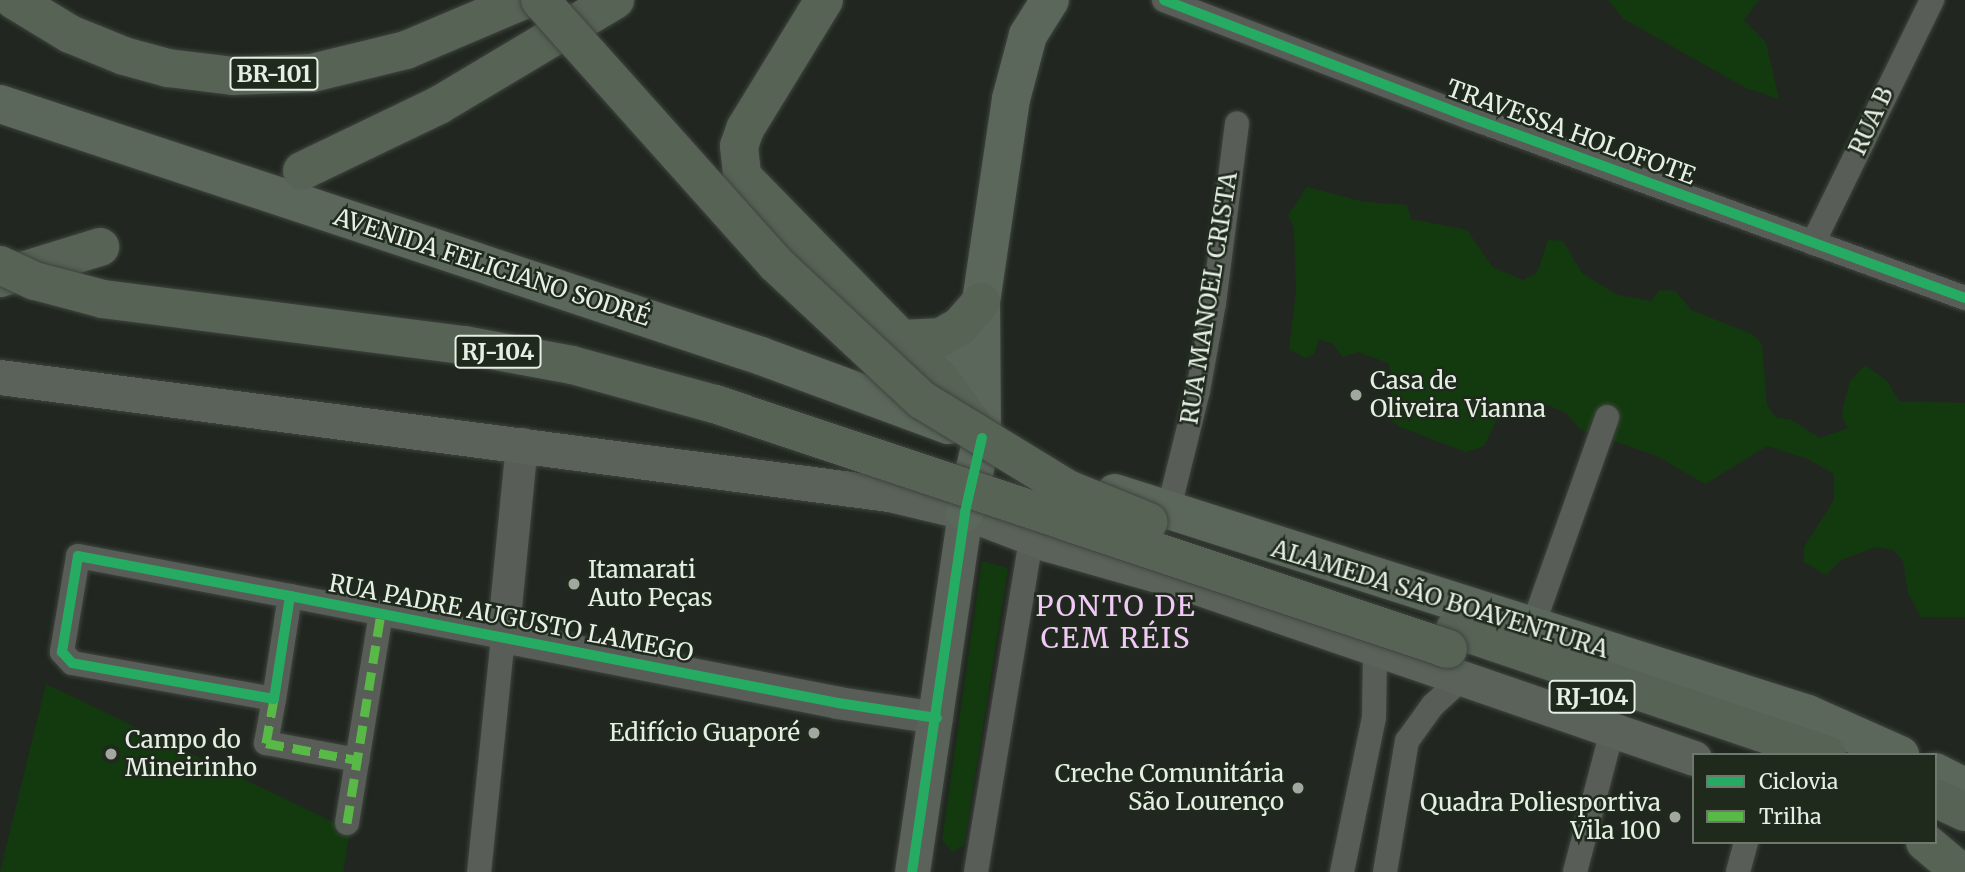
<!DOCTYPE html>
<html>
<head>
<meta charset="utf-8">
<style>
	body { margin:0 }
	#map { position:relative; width:1965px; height:872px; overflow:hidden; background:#212720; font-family:Merriweather,serif }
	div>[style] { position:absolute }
	.green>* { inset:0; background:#133a0e }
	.roads { filter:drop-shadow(0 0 2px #3f443e) drop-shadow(0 0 2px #3f443e) }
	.minor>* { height:24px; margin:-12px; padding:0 12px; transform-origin:12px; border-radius:12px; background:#585d57 }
	.tertiary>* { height:32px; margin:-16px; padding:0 16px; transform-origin:16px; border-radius:16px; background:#585d57 }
	.secondary>* { height:35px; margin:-17.5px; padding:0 17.5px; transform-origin:17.5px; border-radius:17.5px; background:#5a6259 }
	.primary>* { height:38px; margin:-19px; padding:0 19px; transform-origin:19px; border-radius:19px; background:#5c675c }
	.motorway>* { height:38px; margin:-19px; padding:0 19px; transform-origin:19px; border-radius:19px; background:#576355 }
	.bridges { filter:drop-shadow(0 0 2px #3f443e) drop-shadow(0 0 2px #3f443e) }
	.motorway-bridge>* { height:38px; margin:-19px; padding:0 19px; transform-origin:19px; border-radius:19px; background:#576355 }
	.quiet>* { height:9px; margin-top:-4.5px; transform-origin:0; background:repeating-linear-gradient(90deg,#58b947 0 18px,transparent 0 27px) }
	.cycleway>* { height:10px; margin:-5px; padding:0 5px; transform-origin:5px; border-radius:5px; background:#26ab63 }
	.dots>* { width:19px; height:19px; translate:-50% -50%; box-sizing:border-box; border:4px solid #1f2a1d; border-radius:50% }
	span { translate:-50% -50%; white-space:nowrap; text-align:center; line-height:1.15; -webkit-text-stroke:5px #1f2a1d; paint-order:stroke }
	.shield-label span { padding:2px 5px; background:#1f2a1d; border:2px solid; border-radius:5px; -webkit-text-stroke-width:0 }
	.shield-label { font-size:23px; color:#e7eee5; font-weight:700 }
	.street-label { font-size:24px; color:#e7eee5 }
	.poi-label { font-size:24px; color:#e7eee5 }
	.left { translate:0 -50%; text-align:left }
	.right { translate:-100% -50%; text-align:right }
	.quarter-label { font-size:28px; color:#f2c8f9; letter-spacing:2px }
	.legend { position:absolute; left:1692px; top:753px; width:245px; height:91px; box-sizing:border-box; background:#1f2a1d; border:2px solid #6f786d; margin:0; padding:9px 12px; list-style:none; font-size:21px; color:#e7eee5 }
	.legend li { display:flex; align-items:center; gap:14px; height:35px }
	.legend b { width:35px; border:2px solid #6f786d }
</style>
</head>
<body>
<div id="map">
	<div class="green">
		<i style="clip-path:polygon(1608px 0,1759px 0,1744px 20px,1766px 43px,1779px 99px,1746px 88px,1624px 19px)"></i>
		<i style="clip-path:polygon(1307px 187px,1364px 202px,1407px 205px,1411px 219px,1467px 230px,1492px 267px,1523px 280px,1537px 273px,1548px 240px,1563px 241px,1582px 273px,1617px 295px,1651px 301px,1659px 290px,1675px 291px,1691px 310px,1752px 334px,1762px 344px,1767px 405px,1776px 418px,1790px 419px,1820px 438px,1848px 428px,1842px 416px,1844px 403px,1850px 381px,1865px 365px,1887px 381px,1899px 401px,1965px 403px,1965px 617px,1921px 617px,1908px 593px,1903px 561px,1893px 550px,1876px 547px,1841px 560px,1826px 575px,1804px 562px,1804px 547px,1834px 500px,1834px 474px,1808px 459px,1767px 446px,1705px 484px,1657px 456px,1580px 429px,1565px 412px,1534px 400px,1505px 402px,1484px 446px,1466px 452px,1400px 427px,1385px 415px,1386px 399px,1395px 387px,1388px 363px,1358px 352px,1343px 357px,1333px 344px,1319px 339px,1314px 354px,1305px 358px,1289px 349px,1296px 290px,1294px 228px,1288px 215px)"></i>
		<i style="clip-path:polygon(982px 561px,1008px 568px,964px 845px,953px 852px,942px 840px)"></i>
		<i style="clip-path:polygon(46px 684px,350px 830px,343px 872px,0 872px)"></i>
	</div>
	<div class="roads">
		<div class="minor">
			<i style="left:1164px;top:0;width:327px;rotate:21deg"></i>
			<i style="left:1469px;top:117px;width:528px;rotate:20.05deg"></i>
			<i style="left:1813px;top:243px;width:271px;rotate:-63.9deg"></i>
			<i style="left:1168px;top:512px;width:125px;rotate:-76.1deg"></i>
			<i style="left:1198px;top:391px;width:89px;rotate:-79.7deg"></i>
			<i style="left:1214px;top:303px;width:181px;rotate:-82.7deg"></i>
			<i style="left:290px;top:596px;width:104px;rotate:98.8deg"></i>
			<i style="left:274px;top:699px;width:205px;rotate:-169.9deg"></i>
			<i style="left:72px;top:663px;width:15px;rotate:-132deg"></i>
			<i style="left:62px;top:652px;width:97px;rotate:-80.5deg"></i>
			<i style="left:78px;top:556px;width:216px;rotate:10.7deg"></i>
			<i style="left:290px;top:596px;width:217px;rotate:10.9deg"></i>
			<i style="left:503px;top:637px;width:236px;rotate:95.8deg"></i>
			<i style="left:1532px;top:628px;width:224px;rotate:-70.4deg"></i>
			<i style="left:274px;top:699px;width:45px;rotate:100.3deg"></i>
			<i style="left:266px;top:743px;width:93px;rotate:10.6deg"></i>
			<i style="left:347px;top:823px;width:213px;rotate:-80.8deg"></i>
			<i style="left:976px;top:872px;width:338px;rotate:-80.6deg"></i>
			<i style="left:1342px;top:872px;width:158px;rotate:-78.3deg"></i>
			<i style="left:1374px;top:717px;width:67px;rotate:-89.1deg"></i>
			<i style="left:1385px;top:872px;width:133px;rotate:-80.5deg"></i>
			<i style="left:1407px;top:741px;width:44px;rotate:-54.2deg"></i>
			<i style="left:1433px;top:705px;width:39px;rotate:-42deg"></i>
			<i style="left:1575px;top:872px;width:146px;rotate:-75.3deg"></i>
			<i style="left:1738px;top:872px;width:31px;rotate:-75deg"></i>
		</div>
		<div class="tertiary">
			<i style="left:522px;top:444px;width:194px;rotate:95.6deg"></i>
			<i style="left:503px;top:637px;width:341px;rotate:11.1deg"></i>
			<i style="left:838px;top:703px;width:100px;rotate:8.6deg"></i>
		</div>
		<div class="secondary">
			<i style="left:0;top:377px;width:897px;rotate:7.5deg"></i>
			<i style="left:889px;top:494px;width:78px;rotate:13.3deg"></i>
			<i style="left:965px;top:512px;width:89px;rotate:21.1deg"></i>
			<i style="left:1048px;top:544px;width:146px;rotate:15.9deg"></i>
			<i style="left:1188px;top:584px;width:535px;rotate:18.98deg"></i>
			<i style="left:912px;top:872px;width:364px;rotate:-81.6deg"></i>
		</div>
		<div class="primary">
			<i style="left:0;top:104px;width:802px;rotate:18.32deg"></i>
			<i style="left:761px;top:356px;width:200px;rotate:20.2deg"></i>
			<i style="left:916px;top:400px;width:11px;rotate:-22deg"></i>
			<i style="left:926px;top:396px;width:22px;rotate:-51deg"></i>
			<i style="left:940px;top:379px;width:83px;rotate:-61.9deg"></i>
			<i style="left:1115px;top:493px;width:727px;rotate:17.69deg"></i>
			<i style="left:1808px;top:714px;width:101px;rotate:24deg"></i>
			<i style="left:965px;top:512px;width:76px;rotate:-77.1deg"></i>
			<i style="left:982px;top:438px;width:136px;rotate:-90.4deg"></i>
			<i style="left:981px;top:302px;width:205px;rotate:-81.6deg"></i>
			<i style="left:1011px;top:99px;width:66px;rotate:-75.1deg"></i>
			<i style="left:1028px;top:35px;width:41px;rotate:-57.8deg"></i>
			<i style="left:1935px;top:772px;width:34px;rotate:27deg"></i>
		</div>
		<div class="motorway">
			<i style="left:14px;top:0;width:66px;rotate:31.3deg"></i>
			<i style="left:70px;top:34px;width:58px;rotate:22.2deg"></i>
			<i style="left:124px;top:56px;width:46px;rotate:15.3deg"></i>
			<i style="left:168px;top:68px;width:65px;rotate:7deg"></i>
			<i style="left:233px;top:76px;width:79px;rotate:-2.2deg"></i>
			<i style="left:312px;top:73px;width:97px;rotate:-13.7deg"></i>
			<i style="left:406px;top:50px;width:128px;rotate:-23deg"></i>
			<i style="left:824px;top:0;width:151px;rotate:121.5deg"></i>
			<i style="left:745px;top:129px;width:18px;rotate:109deg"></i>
			<i style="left:739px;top:146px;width:30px;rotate:84deg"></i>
			<i style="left:742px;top:176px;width:284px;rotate:45.7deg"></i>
			<i style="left:940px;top:379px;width:72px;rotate:54.1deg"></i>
			<i style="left:302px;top:171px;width:152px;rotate:-25.7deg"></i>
			<i style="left:439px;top:105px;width:205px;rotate:-30.8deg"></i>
			<i style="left:0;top:278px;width:105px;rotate:-17.2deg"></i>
			<i style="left:902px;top:339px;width:39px;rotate:-3deg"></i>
			<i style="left:941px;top:337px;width:22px;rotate:-30deg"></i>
			<i style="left:960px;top:326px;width:32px;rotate:-49deg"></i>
			<i style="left:1455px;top:629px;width:393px;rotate:18.7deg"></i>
			<i style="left:1935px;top:798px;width:33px;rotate:25deg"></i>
			<i style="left:1925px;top:842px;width:40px;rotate:40deg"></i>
		</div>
	</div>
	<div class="bridges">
		<div class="motorway-bridge">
			<i style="left:540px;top:0;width:354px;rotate:48.2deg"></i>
			<i style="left:776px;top:264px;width:200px;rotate:43deg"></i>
			<i style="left:922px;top:400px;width:171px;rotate:31.4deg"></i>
			<i style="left:1068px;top:489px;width:87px;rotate:22.2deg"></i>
			<i style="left:0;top:265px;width:38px;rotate:25deg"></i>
			<i style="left:35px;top:281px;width:70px;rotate:14.8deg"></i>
			<i style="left:103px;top:299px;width:364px;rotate:7.3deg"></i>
			<i style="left:464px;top:345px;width:110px;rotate:10.5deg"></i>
			<i style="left:572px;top:365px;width:148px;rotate:15.3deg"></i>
			<i style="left:715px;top:404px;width:773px;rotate:18.48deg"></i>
		</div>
	</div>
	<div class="quiet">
		<i style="left:274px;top:699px;width:45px;rotate:100.3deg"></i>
		<i style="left:266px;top:743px;width:93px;rotate:10.6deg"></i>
		<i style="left:347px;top:823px;width:213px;rotate:-80.8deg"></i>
	</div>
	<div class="cycleway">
		<i style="left:1164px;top:0;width:327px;rotate:21deg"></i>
		<i style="left:1469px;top:117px;width:528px;rotate:20.05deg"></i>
		<i style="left:290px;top:596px;width:104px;rotate:98.8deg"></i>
		<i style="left:274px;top:699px;width:205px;rotate:-169.9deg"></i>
		<i style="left:72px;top:663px;width:15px;rotate:-132deg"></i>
		<i style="left:62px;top:652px;width:97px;rotate:-80.5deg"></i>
		<i style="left:78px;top:556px;width:216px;rotate:10.7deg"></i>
		<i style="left:290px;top:596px;width:558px;rotate:11.05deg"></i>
		<i style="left:838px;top:703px;width:100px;rotate:8.6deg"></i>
		<i style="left:912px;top:872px;width:364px;rotate:-81.6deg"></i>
		<i style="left:965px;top:512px;width:76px;rotate:-77.1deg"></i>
	</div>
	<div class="dots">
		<i style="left:1356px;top:395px;background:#a2a8a0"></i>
		<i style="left:574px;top:584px;background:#a2a8a0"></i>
		<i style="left:814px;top:733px;background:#a2a8a0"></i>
		<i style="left:111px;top:754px;background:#a2a8a0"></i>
		<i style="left:1298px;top:788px;background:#a2a8a0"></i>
		<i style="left:1675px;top:817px;background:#a2a8a0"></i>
	</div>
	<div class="shield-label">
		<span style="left:274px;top:74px">BR-101</span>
		<span style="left:498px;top:352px">RJ-104</span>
		<span style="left:1592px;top:697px">RJ-104</span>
	</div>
	<div class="street-label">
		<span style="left:1871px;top:121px;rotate:-65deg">RUA B</span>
		<span style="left:1571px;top:132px;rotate:20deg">TRAVESSA HOLOFOTE</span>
		<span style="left:492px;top:267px;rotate:18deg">AVENIDA FELICIANO SODRÉ</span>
		<span style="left:1209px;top:298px;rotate:-81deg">RUA MANOEL CRISTA</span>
		<span style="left:1440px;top:599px;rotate:17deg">ALAMEDA SÃO BOAVENTURA</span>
		<span style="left:511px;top:618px;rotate:11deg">RUA PADRE AUGUSTO LAMEGO</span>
	</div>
	<div class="poi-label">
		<span class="left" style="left:1370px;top:395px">Casa de<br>Oliveira Vianna</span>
		<span class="left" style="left:588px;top:584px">Itamarati<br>Auto Peças</span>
		<span class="right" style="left:800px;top:733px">Edifício Guaporé</span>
		<span class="left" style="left:125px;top:754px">Campo do<br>Mineirinho</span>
		<span class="right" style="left:1284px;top:788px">Creche Comunitária<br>São Lourenço</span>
		<span class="right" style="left:1661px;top:817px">Quadra Poliesportiva<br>Vila 100</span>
	</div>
	<div class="quarter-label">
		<span style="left:1116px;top:622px">PONTO DE<br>CEM RÉIS</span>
	</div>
	<ul class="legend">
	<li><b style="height:9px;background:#26ab63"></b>Ciclovia</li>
	<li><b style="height:9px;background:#58b947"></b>Trilha</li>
	</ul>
</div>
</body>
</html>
